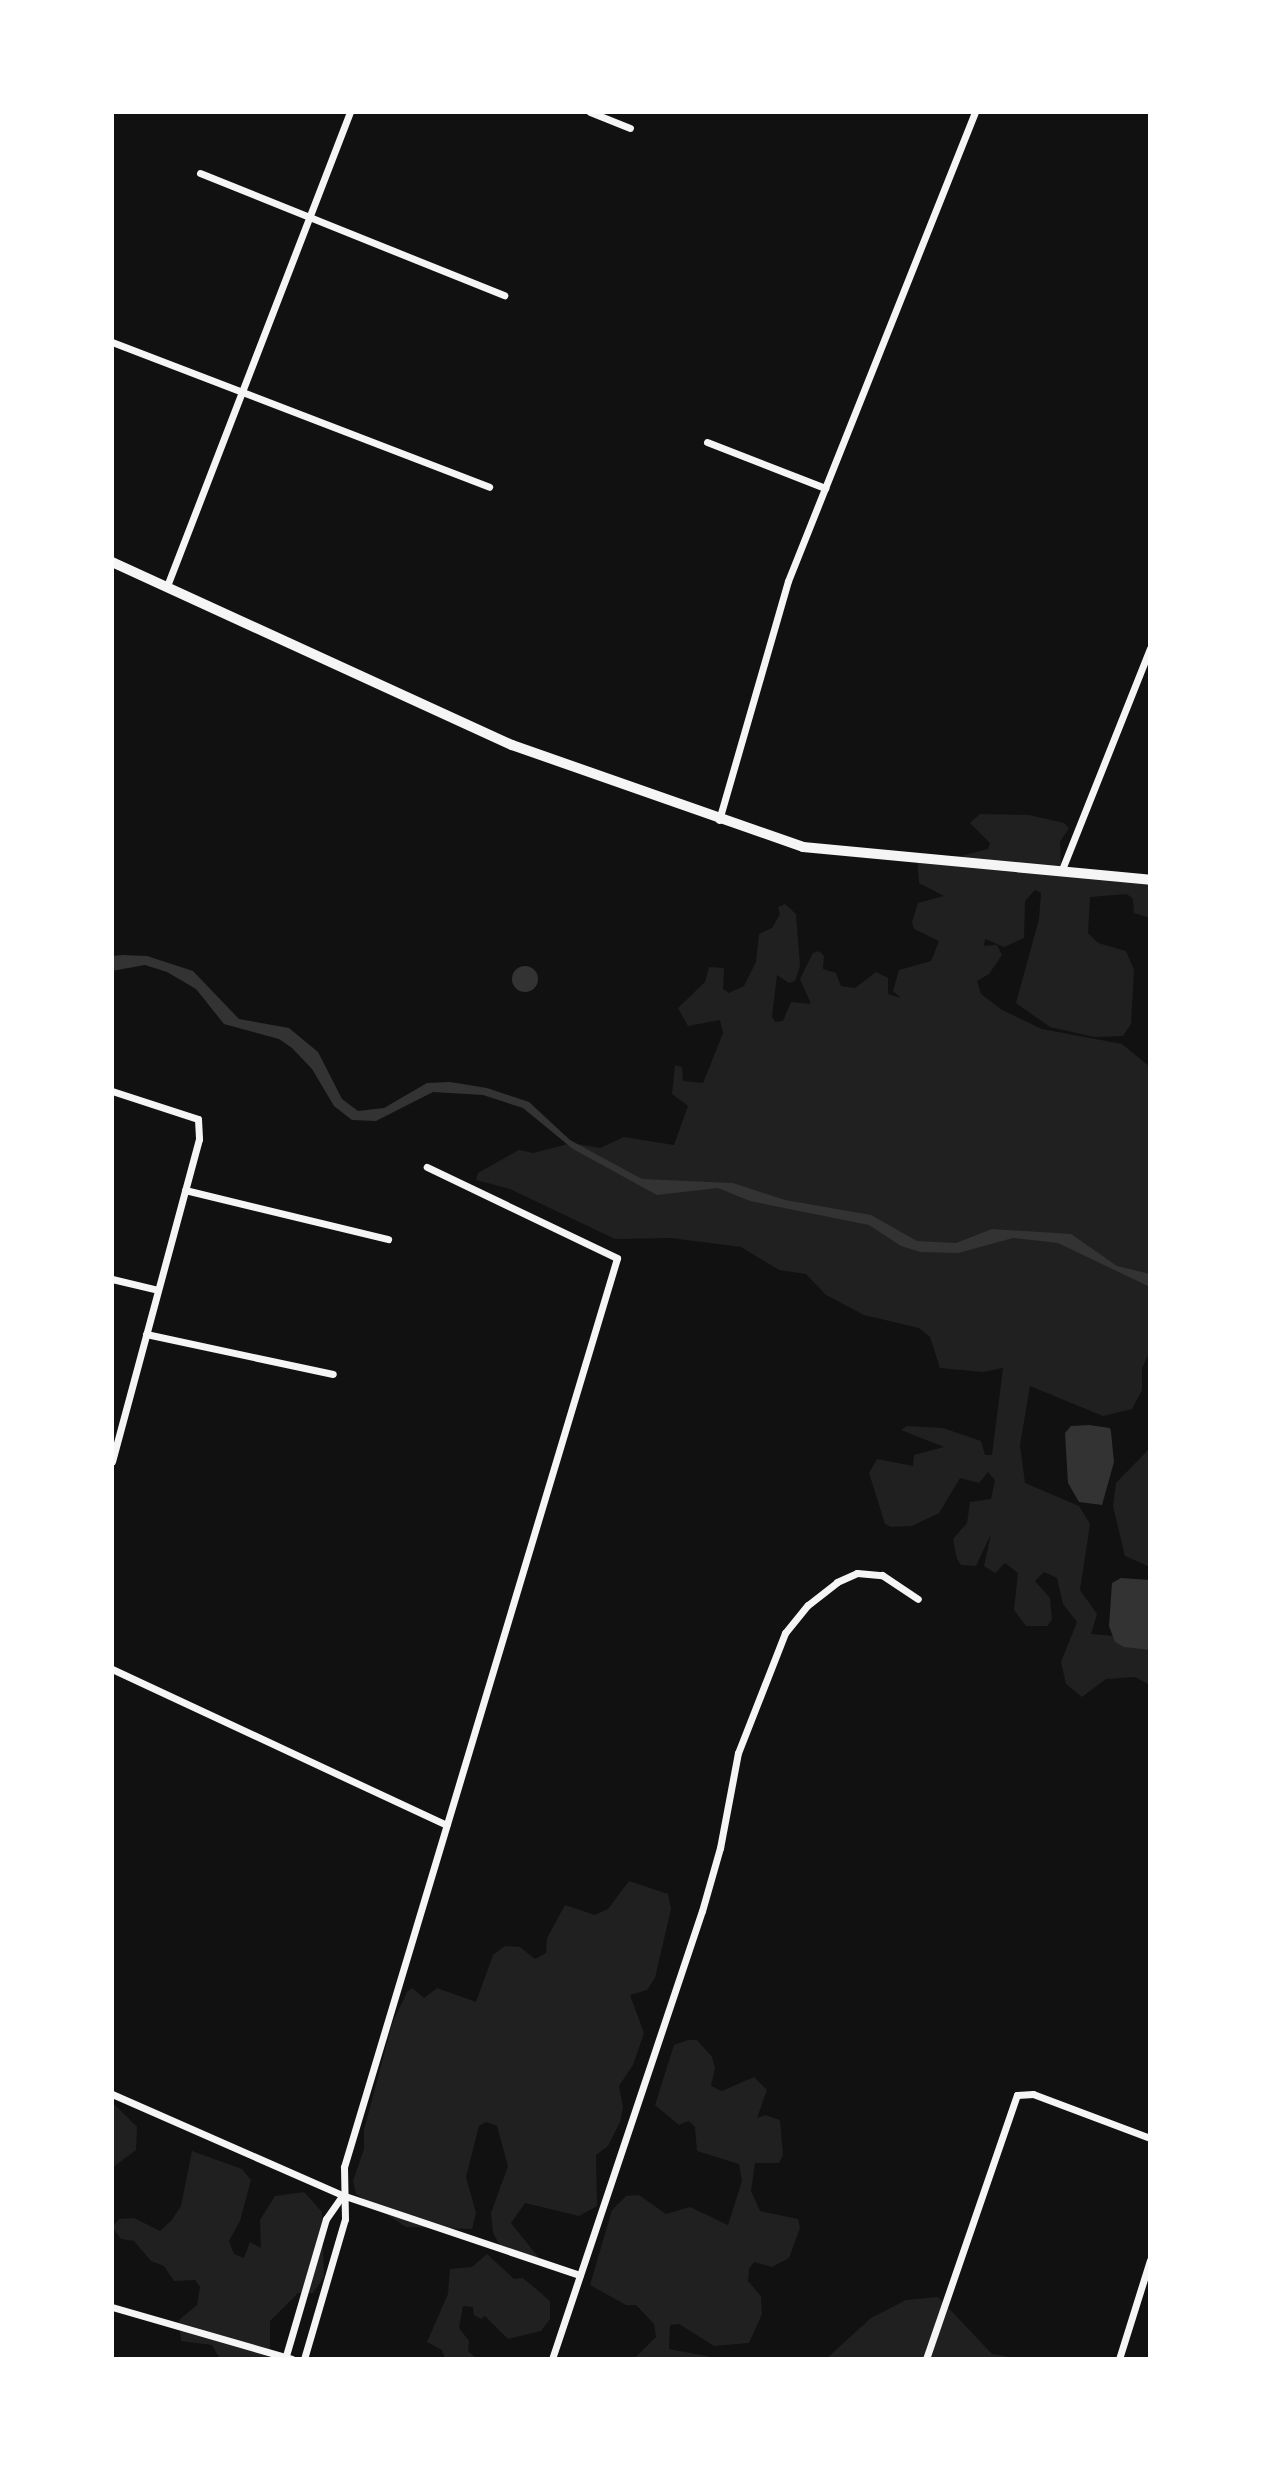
<!DOCTYPE html>
<html>
<head>
<meta charset="utf-8">
<style>
	body { margin:0 }
	#map { position:relative; width:1262px; height:2471px; overflow:hidden; background:#111; font-family:Karla,sans-serif }
	div>[style] { position:absolute }
	.green>* { inset:0; background:#202020 }
	.water>* { inset:0; background:#333 }
	.round { border-radius:50% }
	.minor>* { height:7px; margin:-3.5px; padding:0 3.5px; transform-origin:3.5px; border-radius:3.5px; background:#f5f5f5 }
	.secondary>* { height:10px; margin:-5px; padding:0 5px; transform-origin:5px; border-radius:5px; background:#f5f5f5 }
	span { translate:-50% -50%; white-space:nowrap; text-align:center; line-height:1.15; -webkit-text-stroke:5px #fff; paint-order:stroke }
	.frame { position:absolute; inset:0; border:114px solid #fff; pointer-events:none }
</style>
</head>
<body>
<div id="map">
	<div class="green">
		<i style="clip-path:polygon(980px 814px,1029px 815px,1064px 823px,1069px 828px,1060px 842px,1061px 864px,1073px 869px,1150px 877px,1150px 918px,1134px 913px,1133px 899px,1127px 894px,1090px 897px,1088px 933px,1098px 943px,1126px 951px,1134px 970px,1131px 1024px,1123px 1036px,1094px 1037px,1050px 1027px,1016px 1003px,1039px 919px,1041px 893px,1035px 890px,1025px 901px,1024px 938px,1004px 947px,985px 939px,984px 946px,997px 945px,1002px 955px,989px 974px,977px 981px,981px 994px,1002px 1010px,1042px 1029px,1122px 1044px,1150px 1067px,1150px 1351px,1142px 1368px,1142px 1390px,1132px 1409px,1103px 1416px,1030px 1386px,1020px 1445px,1025px 1483px,1079px 1506px,1090px 1524px,1080px 1590px,1097px 1614px,1091px 1634px,1150px 1639px,1150px 1685px,1135px 1677px,1106px 1679px,1082px 1697px,1066px 1684px,1061px 1662px,1077px 1622px,1063px 1604px,1057px 1578px,1044px 1572px,1035px 1581px,1050px 1598px,1052px 1620px,1047px 1626px,1026px 1626px,1014px 1610px,1018px 1573px,1005px 1563px,995px 1573px,984px 1566px,991px 1534px,976px 1566px,961px 1565px,957px 1559px,953px 1539px,967px 1523px,970px 1502px,991px 1499px,995px 1480px,988px 1472px,979px 1483px,960px 1478px,939px 1513px,912px 1526px,891px 1527px,885px 1524px,869px 1473px,877px 1459px,913px 1466px,914px 1455px,944px 1447px,901px 1430px,907px 1426px,943px 1428px,981px 1441px,985px 1455px,992px 1455px,1003px 1368px,983px 1372px,940px 1368px,930px 1337px,919px 1328px,864px 1315px,826px 1295px,806px 1274px,779px 1270px,741px 1247px,671px 1238px,615px 1239px,510px 1189px,476px 1180px,478px 1173px,519px 1150px,533px 1153px,572px 1143px,600px 1148px,624px 1137px,674px 1145px,688px 1106px,672px 1094px,675px 1065px,682px 1067px,683px 1081px,703px 1083px,723px 1033px,720px 1020px,688px 1026px,678px 1008px,705px 982px,709px 967px,724px 968px,723px 989px,729px 993px,744px 986px,756px 962px,759px 934px,772px 928px,780px 914px,778px 907px,785px 904px,796px 914px,800px 966px,795px 981px,789px 983px,777px 975px,772px 1016px,775px 1022px,783px 1021px,791px 1002px,811px 1004px,800px 979px,813px 953px,819px 951px,824px 956px,823px 969px,836px 973px,841px 986px,855px 988px,876px 972px,888px 978px,888px 994px,901px 998px,893px 991px,899px 970px,931px 961px,939px 941px,914px 929px,912px 922px,918px 903px,944px 896px,919px 883px,917px 856px,961px 856px,988px 849px,990px 843px,970px 823px)"></i>
		<i style="clip-path:polygon(1150px 1448px,1150px 1567px,1125px 1556px,1113px 1506px,1116px 1483px)"></i>
		<i style="clip-path:polygon(629px 1881px,668px 1894px,671px 1909px,655px 1978px,647px 1990px,630px 1995px,644px 2033px,633px 2065px,619px 2086px,623px 2107px,620px 2122px,608px 2146px,596px 2155px,597px 2206px,579px 2216px,525px 2203px,511px 2223px,539px 2258px,534px 2261px,505px 2254px,493px 2233px,491px 2213px,508px 2166px,497px 2126px,486px 2122px,479px 2126px,466px 2177px,476px 2213px,472px 2229px,406px 2227px,356px 2194px,353px 2181px,364px 2149px,364px 2130px,392px 2024px,407px 1992px,412px 1988px,424px 1998px,437px 1988px,476px 2002px,493px 1955px,505px 1946px,520px 1947px,535px 1959px,546px 1953px,547px 1938px,565px 1905px,595px 1915px,608px 1909px)"></i>
		<i style="clip-path:polygon(688px 2040px,697px 2040px,712px 2057px,715px 2068px,711px 2086px,722px 2091px,754px 2077px,767px 2090px,757px 2118px,765px 2115px,780px 2120px,783px 2155px,779px 2163px,755px 2163px,751px 2191px,760px 2211px,798px 2219px,800px 2228px,789px 2258px,772px 2267px,754px 2262px,749px 2269px,748px 2281px,761px 2296px,762px 2314px,749px 2343px,714px 2346px,679px 2324px,670px 2325px,669px 2349px,722px 2359px,634px 2359px,656px 2337px,654px 2324px,636px 2305px,626px 2305px,590px 2285px,612px 2210px,626px 2196px,639px 2195px,666px 2214px,690px 2207px,728px 2225px,742px 2181px,739px 2164px,697px 2151px,695px 2127px,689px 2121px,679px 2125px,655px 2105px,674px 2045px)"></i>
		<i style="clip-path:polygon(112px 2102px,137px 2127px,136px 2150px,112px 2168px)"></i>
		<i style="clip-path:polygon(192px 2151px,242px 2169px,251px 2180px,240px 2221px,229px 2241px,234px 2254px,244px 2258px,250px 2242px,261px 2248px,260px 2220px,275px 2196px,304px 2192px,322px 2212px,324px 2277px,313px 2293px,298px 2293px,270px 2321px,270px 2355px,262px 2359px,220px 2359px,212px 2345px,181px 2341px,179px 2320px,197px 2305px,200px 2287px,195px 2280px,174px 2281px,164px 2266px,151px 2261px,134px 2241px,121px 2239px,112px 2227px,119px 2219px,134px 2218px,160px 2231px,171px 2221px,181px 2206px)"></i>
		<i style="clip-path:polygon(487px 2254px,514px 2279px,523px 2278px,550px 2301px,550px 2319px,541px 2331px,508px 2339px,485px 2316px,481px 2319px,474px 2315px,473px 2307px,463px 2306px,459px 2328px,469px 2341px,468px 2351px,477px 2359px,445px 2359px,442px 2350px,427px 2342px,448px 2294px,450px 2269px,472px 2267px)"></i>
		<i style="clip-path:polygon(938px 2297px,992px 2354px,1021px 2359px,826px 2359px,871px 2318px,906px 2300px)"></i>
	</div>
	<div class="water">
		<i style="clip-path:polygon(123px 955px,147px 956px,193px 971px,239px 1019px,289px 1028px,318px 1052px,342px 1099px,358px 1111px,384px 1108px,427px 1083px,450px 1082px,487px 1088px,529px 1102px,570px 1140px,642px 1179px,733px 1183px,785px 1200px,871px 1215px,917px 1241px,956px 1243px,992px 1229px,1071px 1234px,1117px 1266px,1150px 1274px,1150px 1287px,1058px 1243px,1013px 1238px,958px 1253px,920px 1252px,901px 1246px,869px 1225px,750px 1201px,718px 1188px,657px 1195px,573px 1149px,523px 1108px,483px 1095px,433px 1092px,376px 1121px,352px 1120px,334px 1106px,312px 1069px,292px 1048px,279px 1039px,224px 1024px,196px 989px,167px 972px,145px 965px,112px 971px,112px 956px)"></i>
		<i class="round" style="left:512px;top:966px;width:26px;height:26px"></i>
		<i style="clip-path:polygon(1089px 1425px,1110px 1428px,1111px 1432px,1114px 1462px,1102px 1505px,1079px 1502px,1068px 1483px,1065px 1433px,1071px 1426px)"></i>
		<i style="clip-path:polygon(1121px 1578px,1150px 1580px,1150px 1650px,1124px 1647px,1115px 1642px,1109px 1626px,1112px 1583px)"></i>
	</div>
	<div class="minor">
		<i style="left:590px;top:112px;width:43px;rotate:21.8deg"></i>
		<i style="left:200px;top:173px;width:328px;rotate:21.9deg"></i>
		<i style="left:112px;top:342px;width:404px;rotate:21deg"></i>
		<i style="left:707px;top:442px;width:127px;rotate:21.3deg"></i>
		<i style="left:167px;top:586px;width:508px;rotate:-68.89deg"></i>
		<i style="left:719px;top:820px;width:249px;rotate:-73.9deg"></i>
		<i style="left:788px;top:581px;width:505px;rotate:-68.26deg"></i>
		<i style="left:1061px;top:872px;width:241px;rotate:-68.3deg"></i>
		<i style="left:112px;top:1091px;width:90px;rotate:18deg"></i>
		<i style="left:198px;top:1119px;width:20px;rotate:87deg"></i>
		<i style="left:199px;top:1139px;width:334px;rotate:105.1deg"></i>
		<i style="left:185px;top:1190px;width:209px;rotate:13.6deg"></i>
		<i style="left:112px;top:1279px;width:47px;rotate:13.4deg"></i>
		<i style="left:146px;top:1334px;width:191px;rotate:12.1deg"></i>
		<i style="left:112px;top:1669px;width:369px;rotate:25deg"></i>
		<i style="left:112px;top:2094px;width:251px;rotate:23.7deg"></i>
		<i style="left:342px;top:2195px;width:251px;rotate:18.6deg"></i>
		<i style="left:112px;top:2307px;width:187px;rotate:16.1deg"></i>
		<i style="left:285px;top:2359px;width:146px;rotate:-73.7deg"></i>
		<i style="left:326px;top:2219px;width:28px;rotate:-55deg"></i>
		<i style="left:304px;top:2359px;width:146px;rotate:-73.7deg"></i>
		<i style="left:345px;top:2219px;width:52px;rotate:-91.1deg"></i>
		<i style="left:344px;top:2167px;width:949px;rotate:-73.28deg"></i>
		<i style="left:617px;top:1258px;width:211px;rotate:-154.4deg"></i>
		<i style="left:552px;top:2359px;width:472px;rotate:-71.5deg"></i>
		<i style="left:702px;top:1911px;width:66px;rotate:-74.1deg"></i>
		<i style="left:720px;top:1848px;width:97px;rotate:-79.3deg"></i>
		<i style="left:738px;top:1753px;width:129px;rotate:-68.6deg"></i>
		<i style="left:785px;top:1633px;width:36px;rotate:-51deg"></i>
		<i style="left:808px;top:1605px;width:37px;rotate:-38deg"></i>
		<i style="left:837px;top:1582px;width:22px;rotate:-24deg"></i>
		<i style="left:857px;top:1573px;width:25px;rotate:5deg"></i>
		<i style="left:882px;top:1575px;width:43px;rotate:33.7deg"></i>
		<i style="left:926px;top:2359px;width:279px;rotate:-71deg"></i>
		<i style="left:1017px;top:2095px;width:16px;rotate:-4deg"></i>
		<i style="left:1033px;top:2094px;width:125px;rotate:20.6deg"></i>
		<i style="left:1119px;top:2359px;width:104px;rotate:-72.6deg"></i>
	</div>
	<div class="secondary">
		<i style="left:112px;top:562px;width:440px;rotate:24.6deg"></i>
		<i style="left:512px;top:745px;width:308px;rotate:19.3deg"></i>
		<i style="left:803px;top:847px;width:349px;rotate:5.4deg"></i>
	</div>
	<div class="frame"></div>
</div>
</body>
</html>
